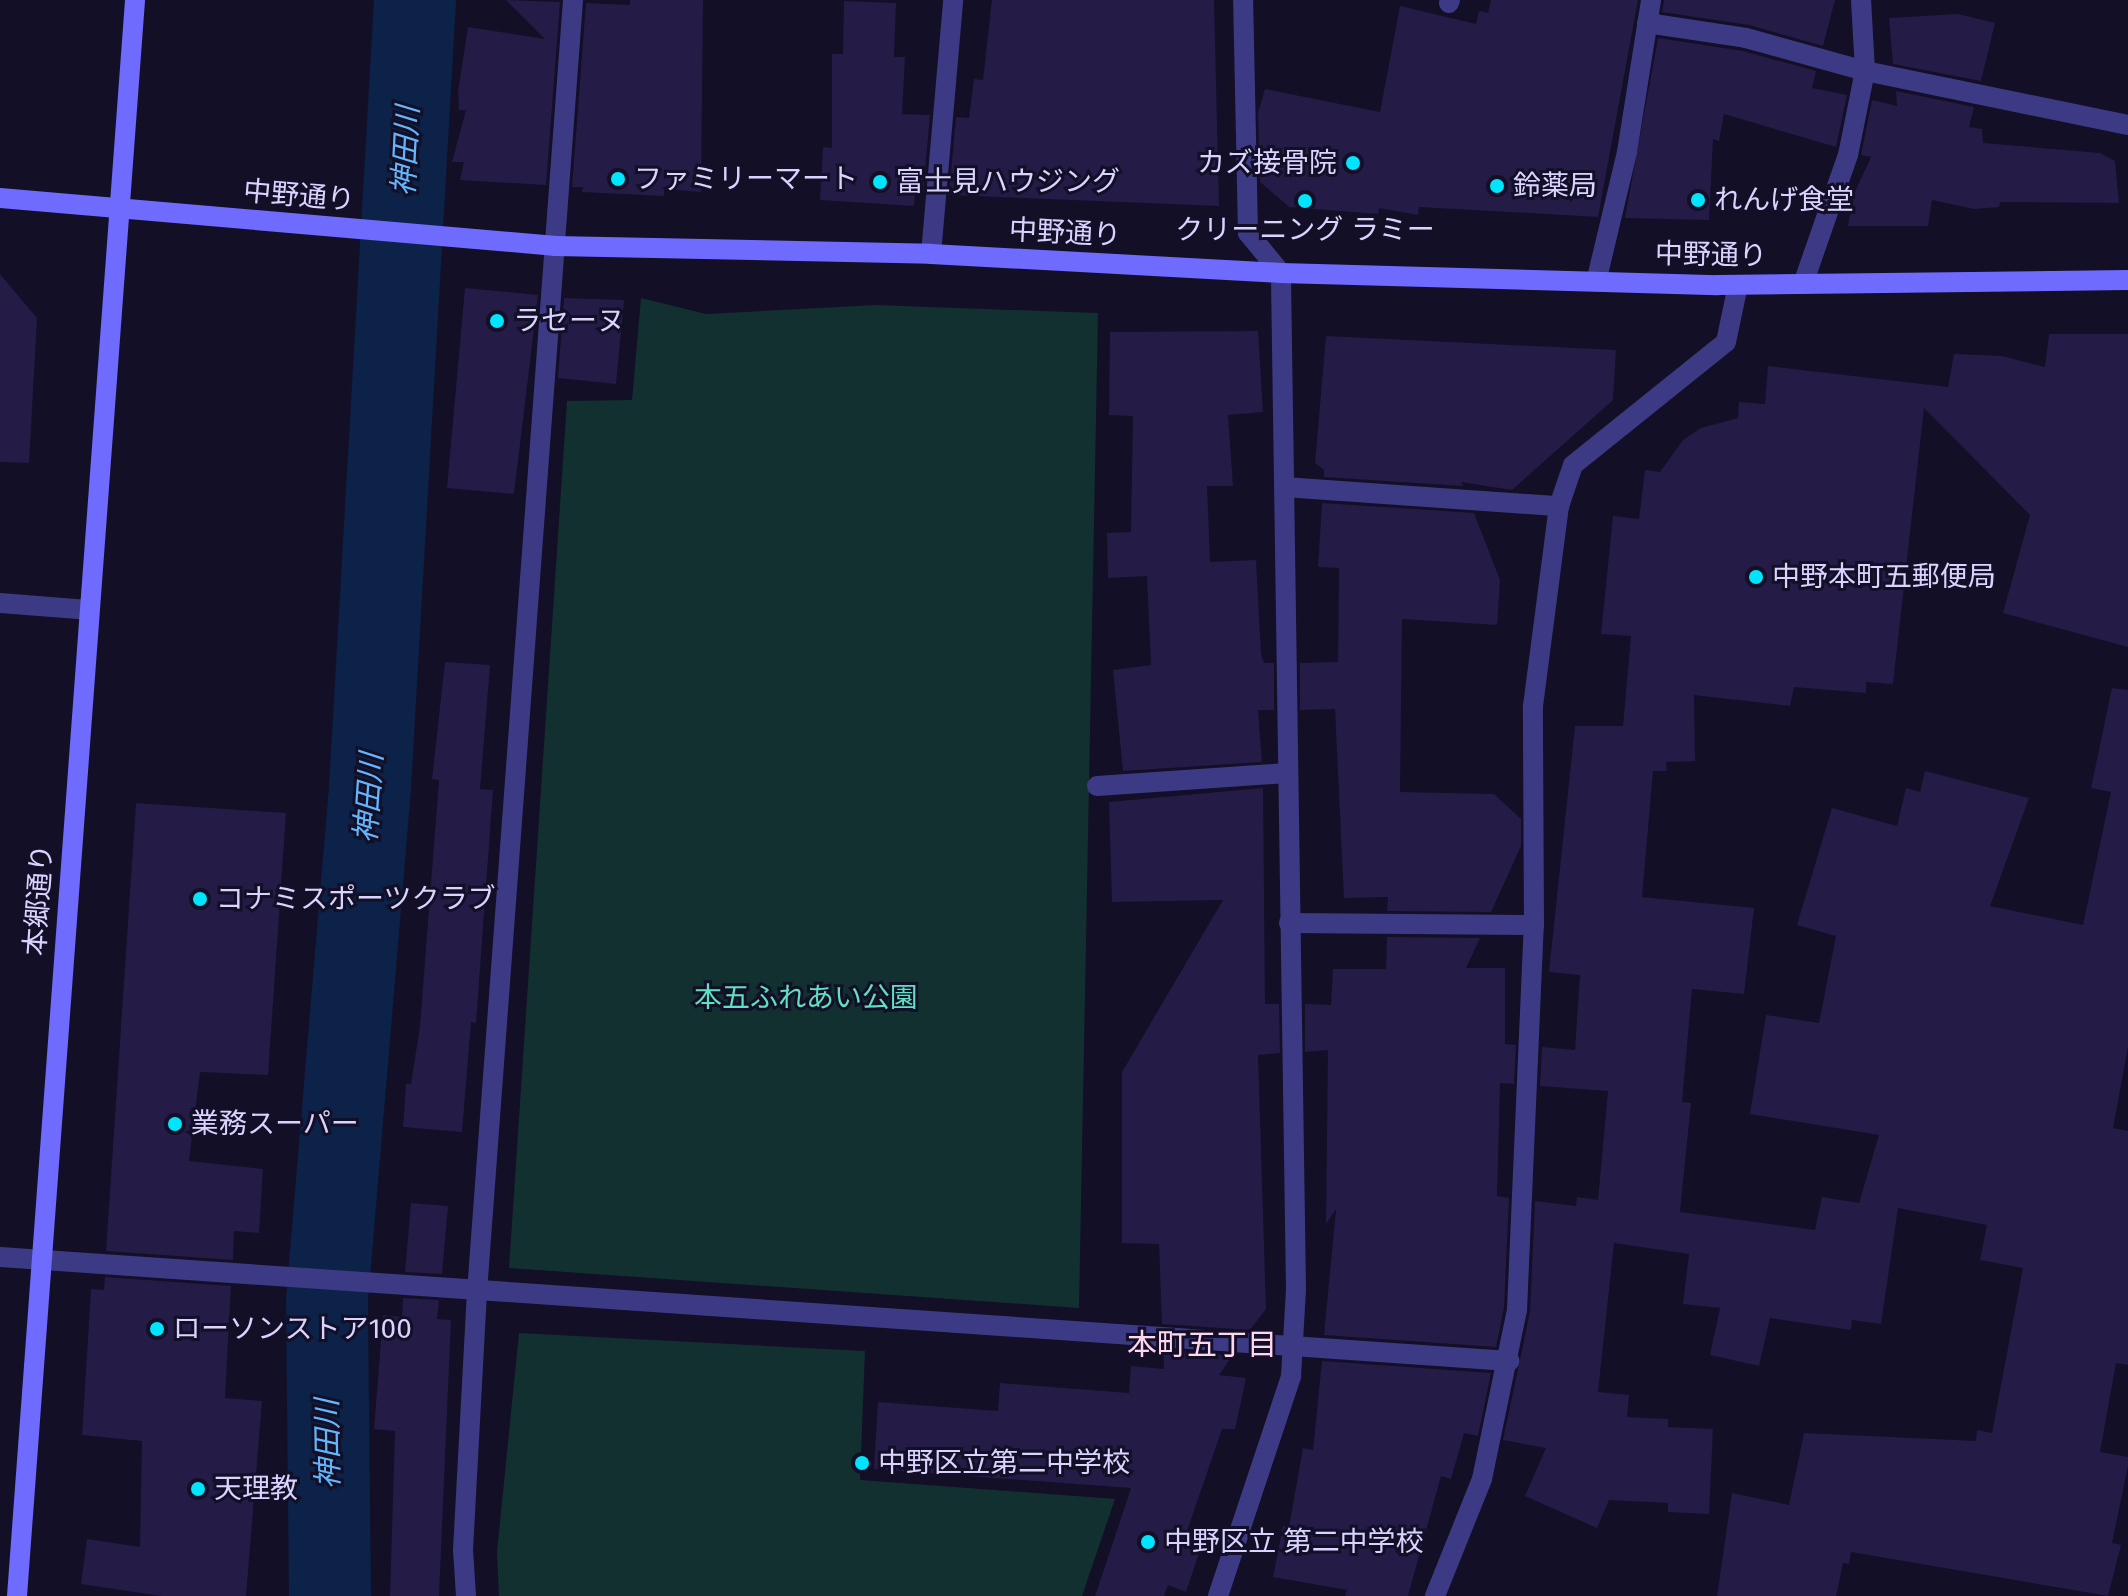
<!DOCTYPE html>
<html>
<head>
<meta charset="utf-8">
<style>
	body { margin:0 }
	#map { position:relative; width:2128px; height:1596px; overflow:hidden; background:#130f26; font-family:"Fira Sans","Noto Sans JP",sans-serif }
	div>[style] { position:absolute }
	.green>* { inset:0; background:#12302f }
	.river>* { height:82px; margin:-41px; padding:0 41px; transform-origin:41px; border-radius:41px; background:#0c2248 }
	.building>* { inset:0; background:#241b47 }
	.street>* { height:20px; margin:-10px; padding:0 10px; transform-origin:10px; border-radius:10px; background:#3d3a85 }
	.secondary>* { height:20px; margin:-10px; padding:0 10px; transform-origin:10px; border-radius:10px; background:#6f6bff }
	.dots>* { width:22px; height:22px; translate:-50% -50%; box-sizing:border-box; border:4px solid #130f26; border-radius:50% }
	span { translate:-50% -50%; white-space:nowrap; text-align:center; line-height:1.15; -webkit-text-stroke:6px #130f26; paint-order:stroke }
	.poi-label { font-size:28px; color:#d9d4ff }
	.right { translate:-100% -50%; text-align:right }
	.left { translate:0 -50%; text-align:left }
	.street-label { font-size:28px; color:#d9d4ff }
	.park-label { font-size:28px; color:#5fe0c0 }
	.water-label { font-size:30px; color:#62b6ff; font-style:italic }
	.neighbourhood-label { font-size:30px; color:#ffd6f0 }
</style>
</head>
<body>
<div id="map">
	<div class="green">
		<i style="clip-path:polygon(641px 298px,706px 314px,875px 305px,1098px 313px,1079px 1308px,509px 1268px,567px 401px,632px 400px)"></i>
		<i style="clip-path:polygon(519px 1333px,865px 1351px,860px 1480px,1115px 1499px,1082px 1596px,499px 1596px,497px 1552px)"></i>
	</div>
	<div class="river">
		<i style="left:330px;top:1596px;width:296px;rotate:-90.6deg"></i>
		<i style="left:327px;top:1300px;width:514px;rotate:-85.2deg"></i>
		<i style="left:370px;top:788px;width:789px;rotate:-86.73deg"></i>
	</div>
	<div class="building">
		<i style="clip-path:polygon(506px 0,560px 2px,546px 185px,460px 180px,464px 162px,452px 162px,466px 110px,459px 110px,458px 92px,468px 27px,545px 39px)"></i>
		<i style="clip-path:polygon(630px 0,703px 0,701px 192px,664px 189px,664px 196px,582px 192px,583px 187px,572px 187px,586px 3px,630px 5px)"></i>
		<i style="clip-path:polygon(992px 0,1214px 0,1219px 206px,949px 195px,956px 117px,969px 118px,974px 79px,983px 80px)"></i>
		<i style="clip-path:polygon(1491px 0,1638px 0,1598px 217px,1419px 207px,1418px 215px,1379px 208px,1378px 214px,1289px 207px,1260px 182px,1258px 113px,1265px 89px,1380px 112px,1400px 6px,1476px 24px,1479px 11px,1488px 13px)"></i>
		<i style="clip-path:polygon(1664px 0,1835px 0,1823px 46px,1749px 25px,1662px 12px)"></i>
		<i style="clip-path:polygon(844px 1px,896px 3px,894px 57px,905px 57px,902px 114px,930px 115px,923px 193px,915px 193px,914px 206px,820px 200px,823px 147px,832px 148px,832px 54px,843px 54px)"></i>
		<i style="clip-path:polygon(1958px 14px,1995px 23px,1981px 81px,1893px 64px,1889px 18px)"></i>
		<i style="clip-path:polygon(1658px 38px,1743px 51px,1816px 71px,1812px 88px,1847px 95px,1836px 147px,1724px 114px,1719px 141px,1713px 139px,1709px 220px,1625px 218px)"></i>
		<i style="clip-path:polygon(1896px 91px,1974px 107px,1969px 127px,1982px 129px,1983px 143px,2100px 153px,2115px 161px,2119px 203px,2000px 202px,1999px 207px,1974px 209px,1932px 200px,1928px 226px,1848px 226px,1854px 194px,1871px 157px,1861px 155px,1872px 100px,1897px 106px)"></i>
		<i style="clip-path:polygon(0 274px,37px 318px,29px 463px,0 462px)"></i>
		<i style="clip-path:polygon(465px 288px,538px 295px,514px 494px,447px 488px)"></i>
		<i style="clip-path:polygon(564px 298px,624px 300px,616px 384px,558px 378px)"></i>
		<i style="clip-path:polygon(1258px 331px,1263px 412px,1228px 415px,1233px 486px,1207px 486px,1210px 562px,1256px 560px,1261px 654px,1264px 663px,1274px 663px,1274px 710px,1258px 710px,1262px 762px,1123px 771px,1113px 670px,1151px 665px,1147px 576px,1108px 578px,1107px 533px,1131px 532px,1133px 416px,1109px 415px,1110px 332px)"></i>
		<i style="clip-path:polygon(2049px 334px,2128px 334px,2128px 647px,2003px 613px,2030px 515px,1924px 408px,1893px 684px,1866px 682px,1866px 693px,1794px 687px,1790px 706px,1694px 695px,1695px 761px,1666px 762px,1667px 771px,1653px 771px,1642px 897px,1754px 908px,1744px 994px,1692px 989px,1682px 1102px,1691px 1103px,1680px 1212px,1815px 1230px,1822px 1197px,1859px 1203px,1879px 1135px,1750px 1114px,1766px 1015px,1819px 1023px,1836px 936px,1797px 925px,1832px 808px,1897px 826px,1906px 788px,1920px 792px,1925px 771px,2029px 798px,1990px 906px,2083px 925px,2111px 792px,2091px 788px,2112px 688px,2128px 690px,2128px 1047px,2113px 1128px,2128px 1131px,2128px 1365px,2116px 1363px,2100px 1452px,2128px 1457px,2128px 1466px,2112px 1543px,2121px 1545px,2108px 1596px,1851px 1552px,1849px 1564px,1843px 1563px,1836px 1596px,1717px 1596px,1732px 1493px,1789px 1505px,1804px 1433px,1976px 1441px,1977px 1430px,1992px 1433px,2023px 1268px,1980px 1260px,1987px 1225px,1898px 1208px,1881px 1324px,1852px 1320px,1851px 1330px,1770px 1318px,1759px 1366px,1710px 1355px,1720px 1308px,1683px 1304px,1689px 1254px,1614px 1243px,1598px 1392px,1629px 1395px,1627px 1417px,1668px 1419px,1668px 1427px,1713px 1429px,1709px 1514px,1668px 1512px,1668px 1503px,1609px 1500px,1597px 1528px,1525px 1496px,1546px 1448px,1503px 1440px,1530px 1312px,1535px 1201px,1576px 1206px,1577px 1197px,1598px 1200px,1608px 1091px,1540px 1086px,1542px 1047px,1575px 1050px,1580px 975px,1549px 972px,1575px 726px,1623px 726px,1631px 636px,1601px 634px,1613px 516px,1639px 519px,1645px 470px,1660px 472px,1683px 440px,1701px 428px,1738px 418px,1739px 402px,1765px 404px,1768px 366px,1948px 387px,1954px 354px,2002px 356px,2045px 367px)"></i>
		<i style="clip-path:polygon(1326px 336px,1616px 350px,1613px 400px,1512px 490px,1461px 482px,1463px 486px,1324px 477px,1324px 470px,1315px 463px)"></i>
		<i style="clip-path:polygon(1322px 503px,1474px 513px,1500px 580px,1497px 625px,1402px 619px,1400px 792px,1494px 794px,1521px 819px,1521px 846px,1491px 912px,1387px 911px,1388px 897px,1344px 898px,1335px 709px,1300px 710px,1300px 663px,1338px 662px,1339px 568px,1318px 567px)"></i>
		<i style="clip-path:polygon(445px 662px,490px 665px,480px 789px,493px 790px,476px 1023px,471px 1022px,462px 1132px,403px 1127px,406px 1084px,411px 1084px,420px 1026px,439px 780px,432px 779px)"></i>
		<i style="clip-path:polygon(1263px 788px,1265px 1004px,1279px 1004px,1280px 1053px,1258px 1055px,1266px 1309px,1250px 1330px,1162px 1324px,1159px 1244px,1122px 1243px,1122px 1072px,1223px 900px,1112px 902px,1109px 802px)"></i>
		<i style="clip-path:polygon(136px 803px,286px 813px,268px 1075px,200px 1072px,189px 1161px,263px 1169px,259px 1233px,234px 1231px,233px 1260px,106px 1251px)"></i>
		<i style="clip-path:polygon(1387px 937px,1480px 938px,1466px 968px,1505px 968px,1505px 1044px,1516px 1045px,1514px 1084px,1500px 1083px,1497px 1196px,1509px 1198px,1504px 1308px,1496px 1347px,1324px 1335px,1336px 1209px,1326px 1224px,1328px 1050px,1305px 1052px,1305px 1004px,1331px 1005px,1333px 969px,1386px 969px)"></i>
		<i style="clip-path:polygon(411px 1203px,448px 1206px,442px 1274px,405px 1272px)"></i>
		<i style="clip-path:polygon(105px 1277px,231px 1286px,225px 1398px,262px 1401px,246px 1596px,161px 1596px,81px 1584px,87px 1539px,140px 1547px,142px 1441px,82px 1435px,91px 1289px,104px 1290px)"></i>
		<i style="clip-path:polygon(403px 1298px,439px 1300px,437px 1319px,451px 1320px,439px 1596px,390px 1596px,395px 1431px,374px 1429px,383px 1315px,402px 1317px)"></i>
		<i style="clip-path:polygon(1163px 1350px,1233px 1355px,1219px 1375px,1246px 1378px,1235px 1429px,1222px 1429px,1186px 1534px,1203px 1541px,1186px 1592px,1168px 1585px,1164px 1596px,1095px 1596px,1131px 1488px,874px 1469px,878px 1402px,998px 1411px,1000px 1383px,1129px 1393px,1131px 1366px,1164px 1369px)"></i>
		<i style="clip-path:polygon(1322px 1361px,1491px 1373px,1478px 1436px,1464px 1433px,1451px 1479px,1441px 1476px,1408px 1596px,1345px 1596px,1347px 1590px,1273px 1577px,1283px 1526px,1289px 1527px,1303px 1448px,1313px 1450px)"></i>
	</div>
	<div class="street">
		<i style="left:1449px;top:3px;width:3px;rotate:-72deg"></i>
		<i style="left:1647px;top:23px;width:100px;rotate:8.6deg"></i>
		<i style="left:1746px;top:38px;width:123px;rotate:15.5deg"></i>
		<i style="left:1865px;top:71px;width:268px;rotate:11.6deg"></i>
		<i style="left:931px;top:254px;width:255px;rotate:-85deg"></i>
		<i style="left:1597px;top:278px;width:130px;rotate:-76.6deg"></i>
		<i style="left:1627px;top:152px;width:154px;rotate:-81deg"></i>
		<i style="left:1803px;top:284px;width:137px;rotate:-70.8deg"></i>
		<i style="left:1848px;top:155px;width:86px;rotate:-78.6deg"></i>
		<i style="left:1865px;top:71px;width:71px;rotate:-93.2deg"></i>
		<i style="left:1284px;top:487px;width:276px;rotate:4deg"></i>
		<i style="left:0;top:603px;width:88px;rotate:4.5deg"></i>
		<i style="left:1097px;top:786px;width:190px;rotate:-3.9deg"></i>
		<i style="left:1289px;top:923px;width:245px;rotate:0.5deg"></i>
		<i style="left:0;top:1257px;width:1513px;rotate:3.94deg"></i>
		<i style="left:466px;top:1596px;width:46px;rotate:-93.7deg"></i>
		<i style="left:463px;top:1550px;width:258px;rotate:-86.9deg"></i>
		<i style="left:477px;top:1292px;width:1296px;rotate:-85.75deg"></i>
		<i style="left:1218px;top:1596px;width:232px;rotate:-71.6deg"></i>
		<i style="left:1291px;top:1376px;width:86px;rotate:-86.7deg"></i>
		<i style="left:1296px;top:1290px;width:1017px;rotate:-90.85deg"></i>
		<i style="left:1281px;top:273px;width:52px;rotate:-129.5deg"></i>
		<i style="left:1248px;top:233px;width:233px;rotate:-91.2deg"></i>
		<i style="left:1435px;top:1596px;width:126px;rotate:-68.1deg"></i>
		<i style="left:1482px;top:1479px;width:173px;rotate:-78.3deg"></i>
		<i style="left:1517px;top:1310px;width:385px;rotate:-87.5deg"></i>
		<i style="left:1534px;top:925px;width:219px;rotate:-90.3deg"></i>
		<i style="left:1533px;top:706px;width:202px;rotate:-82.6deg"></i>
		<i style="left:1559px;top:506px;width:43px;rotate:-71.1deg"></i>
		<i style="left:1573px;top:465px;width:196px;rotate:-38.8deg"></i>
		<i style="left:1726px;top:342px;width:58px;rotate:-78.1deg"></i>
	</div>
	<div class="secondary">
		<i style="left:0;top:198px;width:558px;rotate:4.93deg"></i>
		<i style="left:556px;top:246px;width:375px;rotate:1.2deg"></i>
		<i style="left:931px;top:254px;width:351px;rotate:3.1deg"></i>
		<i style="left:1281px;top:273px;width:437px;rotate:1.6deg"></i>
		<i style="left:1718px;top:285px;width:410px;rotate:-0.7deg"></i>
		<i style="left:17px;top:1596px;width:1600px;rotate:-85.77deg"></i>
	</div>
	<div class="dots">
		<i style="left:1353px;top:163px;background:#00e5ff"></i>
		<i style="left:618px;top:179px;background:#00e5ff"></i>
		<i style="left:880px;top:182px;background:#00e5ff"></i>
		<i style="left:1497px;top:186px;background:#00e5ff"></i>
		<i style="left:1698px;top:200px;background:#00e5ff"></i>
		<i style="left:1305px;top:201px;background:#00e5ff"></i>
		<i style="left:497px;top:321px;background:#00e5ff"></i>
		<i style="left:1756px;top:577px;background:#00e5ff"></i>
		<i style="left:200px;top:899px;background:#00e5ff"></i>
		<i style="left:175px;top:1124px;background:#00e5ff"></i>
		<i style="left:157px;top:1329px;background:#00e5ff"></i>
		<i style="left:862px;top:1463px;background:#00e5ff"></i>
		<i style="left:198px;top:1489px;background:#00e5ff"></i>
		<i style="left:1148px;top:1542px;background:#00e5ff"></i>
	</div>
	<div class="poi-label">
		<span class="right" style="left:1337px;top:163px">カズ接骨院</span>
		<span class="left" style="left:634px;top:179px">ファミリーマート</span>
		<span class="left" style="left:896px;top:182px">富士見ハウジング</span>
		<span class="left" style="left:1513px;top:186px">鈴薬局</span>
		<span class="left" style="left:1714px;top:200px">れんげ食堂</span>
		<span style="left:1305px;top:230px">クリーニング ラミー</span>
		<span class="left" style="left:513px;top:321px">ラセーヌ</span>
		<span class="left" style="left:1772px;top:577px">中野本町五郵便局</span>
		<span class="left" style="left:216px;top:899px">コナミスポーツクラブ</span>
		<span class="left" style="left:191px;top:1124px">業務スーパー</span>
		<span class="left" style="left:173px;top:1329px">ローソンストア100</span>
		<span class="left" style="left:878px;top:1463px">中野区立第二中学校</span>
		<span class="left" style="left:214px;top:1489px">天理教</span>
		<span class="left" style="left:1164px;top:1542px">中野区立 第二中学校</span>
	</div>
	<div class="street-label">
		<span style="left:299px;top:196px;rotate:5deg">中野通り</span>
		<span style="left:1065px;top:233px;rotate:3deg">中野通り</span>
		<span style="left:1711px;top:255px;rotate:1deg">中野通り</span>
		<span style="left:39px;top:900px;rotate:-86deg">本郷通り</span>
	</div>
	<div class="park-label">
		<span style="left:806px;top:998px">本五ふれあい公園</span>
	</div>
	<div class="water-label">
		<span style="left:406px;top:151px;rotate:-87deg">神田川</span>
		<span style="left:369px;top:798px;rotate:-86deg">神田川</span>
		<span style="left:328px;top:1444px;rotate:-91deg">神田川</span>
	</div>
	<div class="neighbourhood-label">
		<span style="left:1202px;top:1345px">本町五丁目</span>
	</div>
</div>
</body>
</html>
